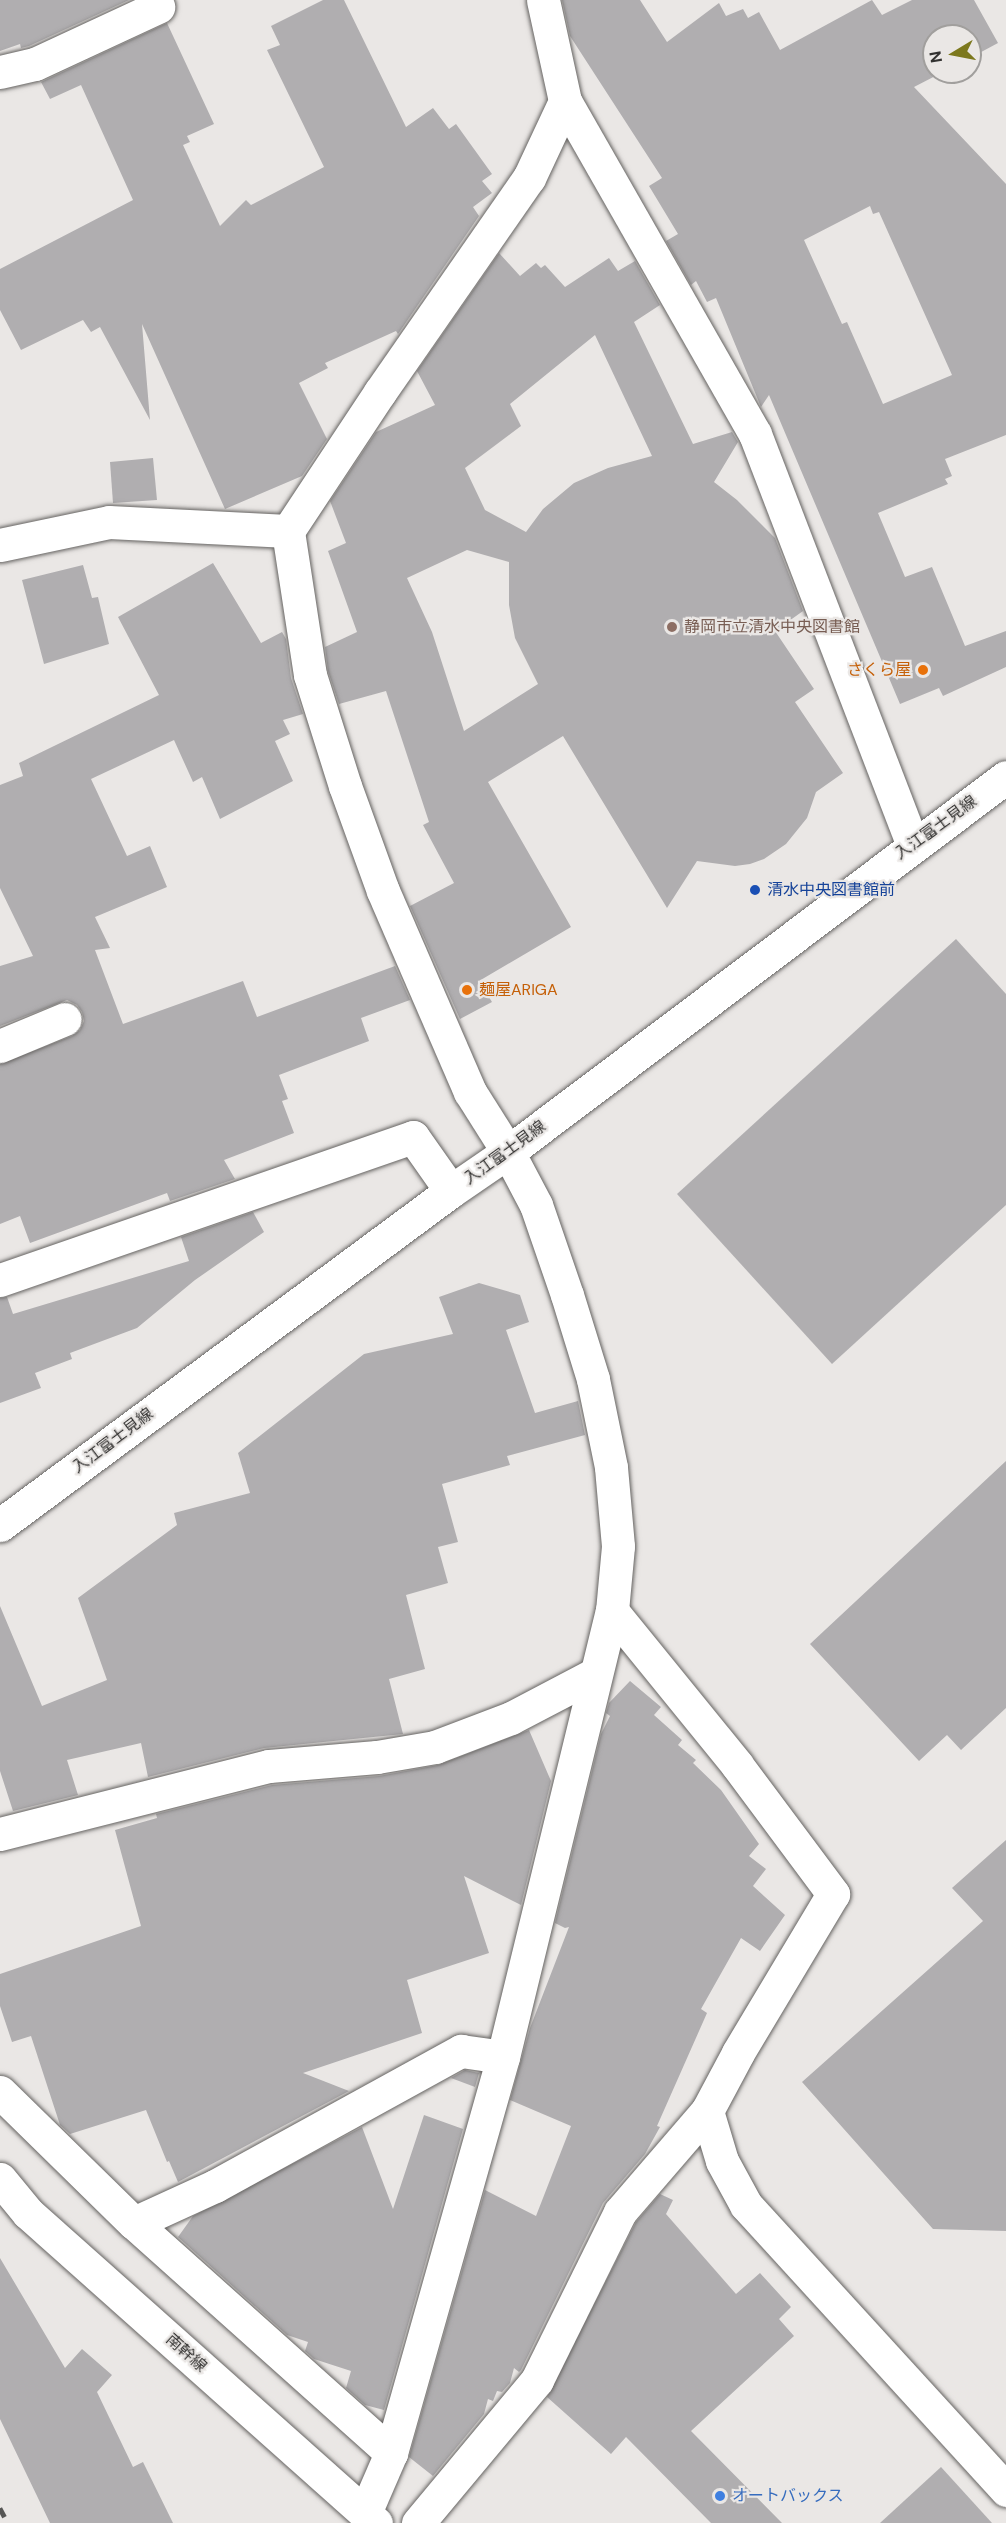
<!DOCTYPE html>
<html>
<head>
<meta charset="utf-8">
<style>
	body { margin:0 }
	#map { position:relative; width:1006px; height:2523px; overflow:hidden; background:#eae7e5; font-family:"DM Sans","Noto Sans JP",sans-serif }
	div>[style] { position:absolute }
	.building>* { inset:0; background:#b0aeb0 }
	.roads { filter:drop-shadow(0 0 2px #656361) drop-shadow(0 0 2px #656361) }
	.street>* { height:33px; margin:-16.5px; padding:0 16.5px; transform-origin:16.5px; border-radius:16.5px; background:#fff }
	.secondary>* { height:33px; margin:-16.5px; padding:0 16.5px; transform-origin:16.5px; border-radius:16.5px; background:#fff }
	.rail>* { height:4.5px; margin-top:-2.25px; transform-origin:0; background:repeating-linear-gradient(90deg,#565554 0 10px,transparent 0 20px) }
	.dots>* { width:16px; height:16px; translate:-50% -50%; box-sizing:border-box; border:3px solid #eae7e5; border-radius:50% }
	span { translate:-50% -50%; white-space:nowrap; text-align:center; line-height:1.15; -webkit-text-stroke:4.5px #eae7e5; paint-order:stroke }
	.education-label { font-size:16px; color:#785e54 }
	.left { translate:0 -50%; text-align:left }
	.food-label { font-size:16px; color:#c56008 }
	.right { translate:-100% -50%; text-align:right }
	.street-label { font-size:16px; color:#333231 }
	.transit-label { font-size:16px; color:#164399 }
	.shop-label { font-size:16px; color:#366cbe }
	.north { position:absolute; left:922px; top:24px; width:60px; height:60px; box-sizing:border-box; background:#eae7e5; border:2px solid #a19f9d; border-radius:50%; rotate:260deg; font-size:16px; font-weight:700; line-height:24px; text-align:center; color:#333231 }
	.north::after { content:''; display:block; margin:auto; width:21px; height:27px; background:#7c781d; clip-path:polygon(50% 0,100% 100%,50% 72%,0 100%) }
</style>
</head>
<body>
<div id="map">
	<div class="building">
		<i style="clip-path:polygon(0 0,129px 0,29px 46px,21px 48px,20px 44px,0 51px)"></i>
		<i style="clip-path:polygon(323px 0,344px 0,406px 127px,433px 108px,449px 129px,456px 124px,492px 174px,482px 181px,492px 193px,473px 207px,479px 216px,398px 334px,396px 331px,325px 363px,328px 368px,299px 383px,327px 439px,302px 476px,225px 509px,142px 324px,150px 420px,100px 327px,91px 332px,83px 320px,21px 350px,0 310px,0 269px,133px 200px,81px 85px,50px 99px,41px 82px,167px 23px,214px 124px,187px 136px,190px 142px,183px 145px,220px 226px,246px 200px,251px 205px,324px 167px,267px 50px,280px 45px,271px 26px)"></i>
		<i style="clip-path:polygon(evenodd,562px 0,640px 0,667px 42px,719px 3px,726px 16px,743px 9px,748px 18px,759px 12px,780px 50px,872px 0,882px 15px,912px 0,974px 0,998px 43px,970px 58px,970px 36px,934px 36px,934px 72px,943px 72px,914px 87px,1006px 184px,1006px 435px,945px 459px,952px 476px,945px 479px,948px 484px,878px 513px,905px 577px,932px 567px,965px 646px,1006px 631px,1006px 667px,943px 696px,939px 688px,900px 704px,769px 395px,761px 407px,716px 298px,707px 302px,696px 281px,691px 285px,666px 241px,678px 234px,649px 186px,662px 178px,570px 36px,562px 0,870px 206px,873px 214px,879px 212px,952px 375px,883px 404px,847px 322px,842px 324px,804px 240px,870px 206px)"></i>
		<i style="clip-path:polygon(evenodd,499px 253px,520px 276px,536px 263px,541px 268px,545px 265px,565px 287px,609px 258px,618px 271px,635px 261px,660px 305px,634px 322px,693px 444px,732px 432px,738px 442px,714px 482px,737px 500px,775px 538px,803px 611px,775px 631px,814px 689px,795px 702px,843px 773px,816px 792px,807px 818px,786px 844px,764px 859px,750px 864px,735px 866px,697px 861px,667px 908px,563px 736px,488px 782px,571px 927px,479px 981px,492px 1002px,460px 1019px,410px 906px,454px 883px,423px 825px,429px 822px,386px 691px,339px 704px,328px 671px,325px 647px,357px 632px,328px 551px,346px 543px,330px 501px,376px 432px,435px 405px,417px 371px,499px 253px,595px 335px,652px 456px,608px 468px,574px 483px,543px 509px,526px 532px,485px 510px,465px 468px,521px 426px,510px 404px,595px 335px,499px 253px,467px 550px,509px 562px,509px 605px,515px 638px,538px 684px,464px 731px,432px 632px,407px 578px,467px 550px)"></i>
		<i style="clip-path:polygon(153px 458px,157px 500px,113px 503px,110px 462px)"></i>
		<i style="clip-path:polygon(213px 563px,261px 643px,282px 632px,286px 639px,291px 678px,303px 714px,283px 720px,290px 734px,275px 741px,293px 781px,220px 819px,202px 777px,193px 782px,174px 740px,91px 779px,127px 856px,150px 846px,167px 887px,95px 917px,110px 948px,95px 950px,123px 1024px,243px 981px,257px 1017px,395px 966px,410px 1000px,361px 1018px,369px 1041px,279px 1075px,288px 1099px,282px 1101px,294px 1133px,224px 1160px,235px 1179px,170px 1201px,167px 1193px,30px 1243px,20px 1216px,0 1224px,0 1064px,72px 1036px,80px 1030px,84px 1021px,82px 1012px,77px 1005px,67px 1000px,0 1026px,0 966px,33px 956px,0 888px,0 785px,23px 776px,19px 763px,159px 695px,118px 617px)"></i>
		<i style="clip-path:polygon(83px 565px,92px 598px,98px 597px,109px 644px,44px 664px,22px 580px)"></i>
		<i style="clip-path:polygon(956px 939px,1006px 994px,1006px 1205px,832px 1364px,677px 1194px)"></i>
		<i style="clip-path:polygon(253px 1212px,264px 1232px,195px 1280px,137px 1328px,70px 1353px,72px 1359px,35px 1373px,41px 1388px,0 1403px,0 1298px,7px 1297px,13px 1314px,189px 1261px,181px 1237px)"></i>
		<i style="clip-path:polygon(479px 1283px,520px 1295px,529px 1322px,506px 1330px,535px 1413px,578px 1401px,585px 1435px,507px 1456px,510px 1465px,442px 1484px,458px 1542px,438px 1547px,448px 1583px,406px 1595px,425px 1669px,389px 1679px,403px 1734px,264px 1748px,148px 1777px,141px 1743px,67px 1760px,78px 1795px,13px 1811px,0 1771px,0 1606px,42px 1706px,107px 1680px,78px 1598px,177px 1525px,174px 1513px,250px 1493px,238px 1453px,364px 1354px,453px 1334px,439px 1297px)"></i>
		<i style="clip-path:polygon(1006px 1461px,1006px 1708px,961px 1750px,947px 1735px,919px 1761px,810px 1644px)"></i>
		<i style="clip-path:polygon(630px 1681px,661px 1707px,654px 1715px,682px 1740px,678px 1745px,696px 1760px,693px 1763px,721px 1790px,759px 1844px,749px 1856px,766px 1869px,753px 1886px,785px 1915px,760px 1951px,741px 1938px,701px 2009px,707px 2013px,657px 2126px,660px 2127px,645px 2154px,603px 2203px,521px 2370px,519px 2372px,514px 2368px,510px 2383px,502px 2392px,497px 2391px,493px 2401px,488px 2399px,484px 2414px,433px 2476px,409px 2457px,485px 2190px,536px 2216px,571px 2126px,510px 2100px,530px 2028px,569px 1927px,565px 1928px,555px 1923px,601px 1734px,610px 1716px,606px 1713px,609px 1703px)"></i>
		<i style="clip-path:polygon(529px 1730px,551px 1781px,521px 1905px,464px 1876px,489px 1953px,407px 1980px,422px 2033px,303px 2073px,349px 2091px,178px 2182px,169px 2161px,167px 2162px,146px 2110px,70px 2134px,60px 2125px,31px 2036px,12px 2042px,0 2006px,0 1974px,141px 1926px,115px 1830px,157px 1818px,156px 1814px,272px 1785px,379px 1776px,438px 1765px)"></i>
		<i style="clip-path:polygon(1006px 1840px,1006px 2231px,933px 2229px,802px 2082px,983px 1921px,952px 1888px)"></i>
		<i style="clip-path:polygon(465px 2070px,479px 2073px,475px 2087px,451px 2078px)"></i>
		<i style="clip-path:polygon(424px 2115px,463px 2129px,384px 2410px,365px 2405px,346px 2388px,351px 2371px,314px 2359px,305px 2351px,308px 2342px,287px 2335px,178px 2237px,193px 2216px,362px 2127px,393px 2209px)"></i>
		<i style="clip-path:polygon(660px 2194px,673px 2200px,666px 2214px,736px 2294px,760px 2273px,791px 2307px,779px 2319px,794px 2336px,691px 2431px,782px 2523px,711px 2523px,626px 2437px,611px 2454px,547px 2397px,636px 2222px)"></i>
		<i style="clip-path:polygon(0 2258px,65px 2368px,82px 2349px,112px 2375px,97px 2392px,133px 2467px,143px 2462px,173px 2523px,50px 2523px,0 2419px)"></i>
		<i style="clip-path:polygon(941px 2467px,992px 2523px,880px 2523px)"></i>
	</div>
	<div class="roads">
		<div class="street">
			<i style="left:0;top:72px;width:36px;rotate:-13deg"></i>
			<i style="left:35px;top:64px;width:136px;rotate:-24.9deg"></i>
			<i style="left:565px;top:101px;width:383px;rotate:60.3deg"></i>
			<i style="left:755px;top:434px;width:440px;rotate:69deg"></i>
			<i style="left:0;top:545px;width:111px;rotate:-11.9deg"></i>
			<i style="left:109px;top:522px;width:179px;rotate:2.9deg"></i>
			<i style="left:0;top:1046px;width:70px;rotate:-22.6deg"></i>
			<i style="left:0;top:1280px;width:437px;rotate:-19.1deg"></i>
			<i style="left:413px;top:1137px;width:66px;rotate:54.9deg"></i>
			<i style="left:612px;top:1611px;width:198px;rotate:50.9deg"></i>
			<i style="left:737px;top:1765px;width:161px;rotate:53.3deg"></i>
			<i style="left:833px;top:1894px;width:185px;rotate:120.9deg"></i>
			<i style="left:738px;top:2053px;width:66px;rotate:118.1deg"></i>
			<i style="left:707px;top:2111px;width:52px;rotate:73.3deg"></i>
			<i style="left:722px;top:2161px;width:50px;rotate:61.4deg"></i>
			<i style="left:746px;top:2205px;width:386px;rotate:47.6deg"></i>
			<i style="left:0;top:1834px;width:277px;rotate:-14.2deg"></i>
			<i style="left:269px;top:1766px;width:108px;rotate:-4.8deg"></i>
			<i style="left:377px;top:1757px;width:59px;rotate:-9.8deg"></i>
			<i style="left:435px;top:1747px;width:81px;rotate:-20.9deg"></i>
			<i style="left:511px;top:1718px;width:95px;rotate:-27.6deg"></i>
			<i style="left:0;top:2092px;width:187px;rotate:44.4deg"></i>
			<i style="left:134px;top:2223px;width:345px;rotate:41.8deg"></i>
			<i style="left:134px;top:2223px;width:89px;rotate:-24.6deg"></i>
			<i style="left:215px;top:2186px;width:281px;rotate:-28.8deg"></i>
			<i style="left:461px;top:2051px;width:42px;rotate:8.1deg"></i>
			<i style="left:365px;top:2513px;width:65px;rotate:-66.6deg"></i>
			<i style="left:391px;top:2453px;width:412px;rotate:-74.2deg"></i>
			<i style="left:503px;top:2057px;width:459px;rotate:-76.3deg"></i>
			<i style="left:612px;top:1611px;width:65px;rotate:-84.7deg"></i>
			<i style="left:618px;top:1546px;width:79px;rotate:-95.1deg"></i>
			<i style="left:611px;top:1467px;width:90px;rotate:-101.6deg"></i>
			<i style="left:593px;top:1379px;width:88px;rotate:-107.2deg"></i>
			<i style="left:567px;top:1295px;width:95px;rotate:-109deg"></i>
			<i style="left:536px;top:1205px;width:60px;rotate:-117.8deg"></i>
			<i style="left:508px;top:1152px;width:71px;rotate:-122.3deg"></i>
			<i style="left:470px;top:1092px;width:219px;rotate:-113.4deg"></i>
			<i style="left:383px;top:891px;width:112px;rotate:-109.9deg"></i>
			<i style="left:345px;top:786px;width:116px;rotate:-107.5deg"></i>
			<i style="left:310px;top:675px;width:146px;rotate:-98.7deg"></i>
			<i style="left:288px;top:531px;width:167px;rotate:-56.5deg"></i>
			<i style="left:380px;top:392px;width:261px;rotate:-55.2deg"></i>
			<i style="left:529px;top:178px;width:85px;rotate:-64.9deg"></i>
			<i style="left:565px;top:101px;width:103px;rotate:-102.3deg"></i>
			<i style="left:418px;top:2523px;width:186px;rotate:-50.2deg"></i>
			<i style="left:537px;top:2380px;width:187px;rotate:-63.7deg"></i>
			<i style="left:620px;top:2212px;width:133px;rotate:-49.3deg"></i>
		</div>
		<div class="secondary">
			<i style="left:0;top:1525px;width:561px;rotate:-36.52deg"></i>
			<i style="left:451px;top:1191px;width:69px;rotate:-34.4deg"></i>
			<i style="left:508px;top:1152px;width:623px;rotate:-36.98deg"></i>
			<i style="left:0;top:2179px;width:44px;rotate:50.5deg"></i>
			<i style="left:28px;top:2213px;width:466px;rotate:41.7deg"></i>
		</div>
	</div>
	<div class="rail">
		<i style="left:0;top:2508px;width:17px;rotate:62deg"></i>
	</div>
	<div class="dots">
		<i style="left:672px;top:627px;background:#8d6e63"></i>
		<i style="left:923px;top:670px;background:#e8710a"></i>
		<i style="left:755px;top:890px;background:#1a4fb4"></i>
		<i style="left:467px;top:990px;background:#e8710a"></i>
		<i style="left:720px;top:2496px;background:#3f7fe0"></i>
	</div>
	<div class="education-label">
		<span class="left" style="left:684px;top:627px">静岡市立清水中央図書館</span>
	</div>
	<div class="food-label">
		<span class="right" style="left:911px;top:670px">さくら屋</span>
		<span class="left" style="left:479px;top:990px">麺屋ARIGA</span>
	</div>
	<div class="street-label">
		<span style="left:936px;top:828px;rotate:-36deg">入江富士見線</span>
		<span style="left:505px;top:1153px;rotate:-36deg">入江富士見線</span>
		<span style="left:113px;top:1441px;rotate:-37deg">入江富士見線</span>
		<span style="left:186px;top:2353px;rotate:42deg">南幹線</span>
	</div>
	<div class="transit-label">
		<span class="left" style="left:767px;top:890px">清水中央図書館前</span>
	</div>
	<div class="shop-label">
		<span class="left" style="left:732px;top:2496px">オートバックス</span>
	</div>
	<div class="north">N</div>
</div>
</body>
</html>
